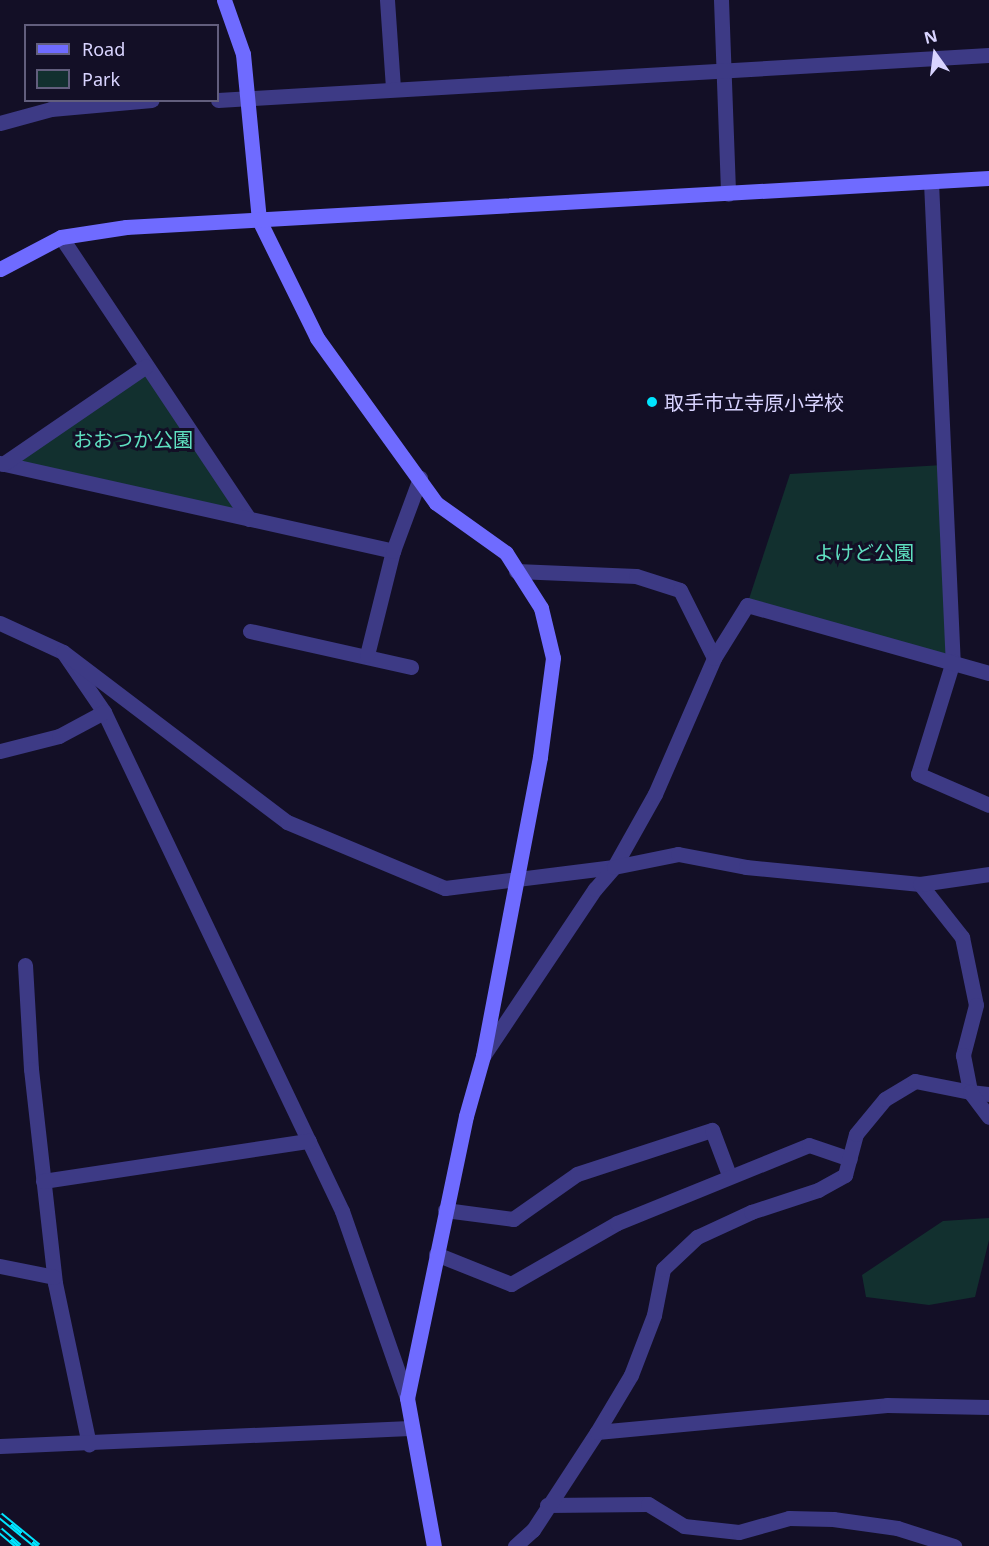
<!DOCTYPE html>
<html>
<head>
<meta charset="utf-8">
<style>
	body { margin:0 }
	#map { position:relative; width:989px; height:1546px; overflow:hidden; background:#130f26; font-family:"Noto Sans","Noto Sans JP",sans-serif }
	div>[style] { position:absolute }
	.green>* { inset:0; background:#12302f }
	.street>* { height:15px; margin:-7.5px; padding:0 7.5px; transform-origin:7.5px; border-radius:7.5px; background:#3d3a85 }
	.secondary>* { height:15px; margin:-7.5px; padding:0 7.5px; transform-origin:7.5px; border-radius:7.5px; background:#6f6bff }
	.rail>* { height:7px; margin-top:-3.5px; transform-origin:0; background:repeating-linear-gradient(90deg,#130f26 0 14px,#00e5ff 0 28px); box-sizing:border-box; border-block:2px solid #00e5ff }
	.dots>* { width:16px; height:16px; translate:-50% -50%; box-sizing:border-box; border:3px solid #130f26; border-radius:50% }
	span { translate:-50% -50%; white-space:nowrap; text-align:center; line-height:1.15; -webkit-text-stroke:6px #130f26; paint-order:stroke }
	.poi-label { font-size:20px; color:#d9d4ff }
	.left { translate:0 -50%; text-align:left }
	.park-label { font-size:20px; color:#5fe0c0 }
	.legend { position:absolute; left:24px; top:24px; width:195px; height:78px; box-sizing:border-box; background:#130f26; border:2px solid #625e7d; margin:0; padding:8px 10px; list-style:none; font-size:18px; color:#d9d4ff }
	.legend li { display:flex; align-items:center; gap:12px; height:30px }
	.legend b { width:30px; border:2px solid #625e7d }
	.north { position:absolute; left:905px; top:24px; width:60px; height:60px; -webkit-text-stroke:4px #130f26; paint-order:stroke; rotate:346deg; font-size:16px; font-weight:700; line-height:24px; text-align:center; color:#d9d4ff }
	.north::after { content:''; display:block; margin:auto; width:21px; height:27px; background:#d9d4ff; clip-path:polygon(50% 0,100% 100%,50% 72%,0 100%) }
</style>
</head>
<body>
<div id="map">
	<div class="green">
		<i style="clip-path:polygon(146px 366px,249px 519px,3px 464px)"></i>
		<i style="clip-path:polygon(943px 465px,953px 661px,747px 605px,790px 474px)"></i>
		<i style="clip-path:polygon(989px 1218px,989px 1240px,975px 1297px,929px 1305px,866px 1297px,862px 1275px,943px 1221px)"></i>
	</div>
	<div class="street">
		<i style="left:387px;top:0;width:88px;rotate:86.1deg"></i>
		<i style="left:721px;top:0;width:194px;rotate:87.9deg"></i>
		<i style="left:218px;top:100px;width:772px;rotate:-3.34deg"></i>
		<i style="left:0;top:123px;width:53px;rotate:-15.4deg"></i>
		<i style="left:51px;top:109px;width:101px;rotate:-5.1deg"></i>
		<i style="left:931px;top:182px;width:480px;rotate:87.4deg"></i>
		<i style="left:953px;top:661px;width:118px;rotate:107.2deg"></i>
		<i style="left:918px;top:774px;width:77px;rotate:23.6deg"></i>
		<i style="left:61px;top:237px;width:339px;rotate:56.3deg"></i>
		<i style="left:0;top:463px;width:403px;rotate:12.6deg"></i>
		<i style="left:3px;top:464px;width:173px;rotate:-34.4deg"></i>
		<i style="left:516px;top:571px;width:120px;rotate:2.4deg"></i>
		<i style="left:636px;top:576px;width:46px;rotate:17.7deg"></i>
		<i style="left:680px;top:590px;width:76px;rotate:63.4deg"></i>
		<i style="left:0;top:623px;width:69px;rotate:24.7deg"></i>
		<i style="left:63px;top:652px;width:73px;rotate:55.7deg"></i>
		<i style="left:104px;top:712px;width:553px;rotate:64.5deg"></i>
		<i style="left:342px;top:1211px;width:198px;rotate:70.8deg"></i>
		<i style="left:250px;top:631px;width:165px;rotate:12.6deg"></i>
		<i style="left:63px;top:652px;width:281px;rotate:37.2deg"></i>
		<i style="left:287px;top:822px;width:171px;rotate:22.7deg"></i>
		<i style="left:445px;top:888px;width:170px;rotate:-7.1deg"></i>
		<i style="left:614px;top:867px;width:84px;rotate:-60.7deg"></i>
		<i style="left:655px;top:794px;width:148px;rotate:-66.5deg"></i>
		<i style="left:714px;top:658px;width:62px;rotate:-58.1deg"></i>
		<i style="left:747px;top:605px;width:251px;rotate:15.7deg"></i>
		<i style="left:367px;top:655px;width:107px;rotate:-76deg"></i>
		<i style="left:393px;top:551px;width:78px;rotate:-69.7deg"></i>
		<i style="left:0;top:751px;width:61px;rotate:-14.3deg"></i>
		<i style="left:59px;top:736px;width:51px;rotate:-28.1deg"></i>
		<i style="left:920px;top:884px;width:68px;rotate:51.6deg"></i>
		<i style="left:962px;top:937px;width:69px;rotate:78.4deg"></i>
		<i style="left:976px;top:1005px;width:52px;rotate:104.6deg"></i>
		<i style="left:963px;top:1055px;width:38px;rotate:79deg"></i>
		<i style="left:970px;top:1092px;width:19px;rotate:6deg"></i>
		<i style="left:25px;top:965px;width:104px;rotate:86.7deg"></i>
		<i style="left:31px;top:1069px;width:215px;rotate:83.6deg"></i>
		<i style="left:55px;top:1283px;width:165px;rotate:78.1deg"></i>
		<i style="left:483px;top:1056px;width:201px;rotate:-56.2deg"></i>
		<i style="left:595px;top:889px;width:29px;rotate:-49deg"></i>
		<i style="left:614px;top:867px;width:65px;rotate:-11.5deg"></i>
		<i style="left:678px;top:854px;width:69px;rotate:10.8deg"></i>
		<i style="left:746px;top:867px;width:175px;rotate:5.6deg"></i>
		<i style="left:920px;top:884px;width:70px;rotate:-8.2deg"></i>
		<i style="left:43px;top:1181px;width:269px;rotate:-8.6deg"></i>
		<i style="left:445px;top:1210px;width:69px;rotate:7.5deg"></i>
		<i style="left:513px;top:1219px;width:78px;rotate:-35.1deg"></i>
		<i style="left:577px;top:1174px;width:142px;rotate:-18.1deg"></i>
		<i style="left:712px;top:1130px;width:48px;rotate:69.3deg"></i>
		<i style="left:436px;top:1254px;width:81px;rotate:21.8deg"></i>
		<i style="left:511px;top:1284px;width:122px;rotate:-29.9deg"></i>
		<i style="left:617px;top:1223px;width:207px;rotate:-22.1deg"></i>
		<i style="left:809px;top:1145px;width:43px;rotate:18.9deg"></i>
		<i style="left:0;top:1266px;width:55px;rotate:11.5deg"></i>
		<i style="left:597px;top:1432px;width:291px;rotate:-5.3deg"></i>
		<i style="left:887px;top:1405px;width:102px;rotate:1.1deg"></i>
		<i style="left:0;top:1446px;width:410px;rotate:-2.5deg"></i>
		<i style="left:547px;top:1505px;width:101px;rotate:-0.6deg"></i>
		<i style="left:648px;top:1504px;width:42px;rotate:31.4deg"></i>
		<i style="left:684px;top:1526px;width:55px;rotate:6.2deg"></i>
		<i style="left:739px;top:1532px;width:52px;rotate:-15.6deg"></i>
		<i style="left:789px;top:1518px;width:44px;rotate:1.3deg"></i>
		<i style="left:833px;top:1519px;width:65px;rotate:8deg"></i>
		<i style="left:897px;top:1528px;width:60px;rotate:17.5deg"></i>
		<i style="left:515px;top:1546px;width:24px;rotate:-42deg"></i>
		<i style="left:533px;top:1530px;width:117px;rotate:-56.9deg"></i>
		<i style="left:597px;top:1432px;width:66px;rotate:-59.2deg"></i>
		<i style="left:631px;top:1375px;width:64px;rotate:-69deg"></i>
		<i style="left:654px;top:1315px;width:47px;rotate:-78.9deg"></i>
		<i style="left:663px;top:1269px;width:47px;rotate:-43.3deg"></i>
		<i style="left:697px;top:1237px;width:60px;rotate:-24.8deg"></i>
		<i style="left:751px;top:1212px;width:71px;rotate:-18.2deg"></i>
		<i style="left:818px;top:1190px;width:31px;rotate:-29deg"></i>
		<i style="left:845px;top:1175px;width:42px;rotate:-75deg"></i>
		<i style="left:856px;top:1134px;width:45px;rotate:-50.4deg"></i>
		<i style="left:885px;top:1099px;width:35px;rotate:-31deg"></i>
		<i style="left:915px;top:1081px;width:56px;rotate:11.3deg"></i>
		<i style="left:970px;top:1092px;width:31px;rotate:53deg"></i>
	</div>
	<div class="secondary">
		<i style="left:224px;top:0;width:57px;rotate:70.6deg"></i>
		<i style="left:243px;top:54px;width:167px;rotate:84.5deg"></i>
		<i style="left:259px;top:220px;width:131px;rotate:63.8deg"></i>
		<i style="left:317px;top:338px;width:203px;rotate:54.2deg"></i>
		<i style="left:436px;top:503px;width:86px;rotate:35.5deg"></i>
		<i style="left:506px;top:553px;width:65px;rotate:57.5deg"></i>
		<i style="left:541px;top:608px;width:51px;rotate:76.5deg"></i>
		<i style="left:553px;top:658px;width:100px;rotate:97.5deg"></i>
		<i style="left:540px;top:757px;width:304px;rotate:100.8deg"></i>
		<i style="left:483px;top:1056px;width:62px;rotate:105.8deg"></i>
		<i style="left:466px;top:1116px;width:288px;rotate:101.8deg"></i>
		<i style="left:407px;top:1398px;width:150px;rotate:79.7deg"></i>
		<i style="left:0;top:269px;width:69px;rotate:-27.7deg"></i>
		<i style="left:61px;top:237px;width:66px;rotate:-8.7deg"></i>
		<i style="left:126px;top:227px;width:864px;rotate:-3.25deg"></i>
	</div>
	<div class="rail">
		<i style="left:0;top:1515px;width:49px;rotate:39.2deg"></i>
		<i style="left:0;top:1530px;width:25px;rotate:40deg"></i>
	</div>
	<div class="dots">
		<i style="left:652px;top:402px;background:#00e5ff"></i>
	</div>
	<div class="poi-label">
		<span class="left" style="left:664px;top:402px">取手市立寺原小学校</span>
	</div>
	<div class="park-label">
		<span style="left:133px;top:439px">おおつか公園</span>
		<span style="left:864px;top:552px">よけど公園</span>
	</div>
	<ul class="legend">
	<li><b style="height:8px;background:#6f6bff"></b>Road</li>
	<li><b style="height:16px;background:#12302f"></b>Park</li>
	</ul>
	<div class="north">N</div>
</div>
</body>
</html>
